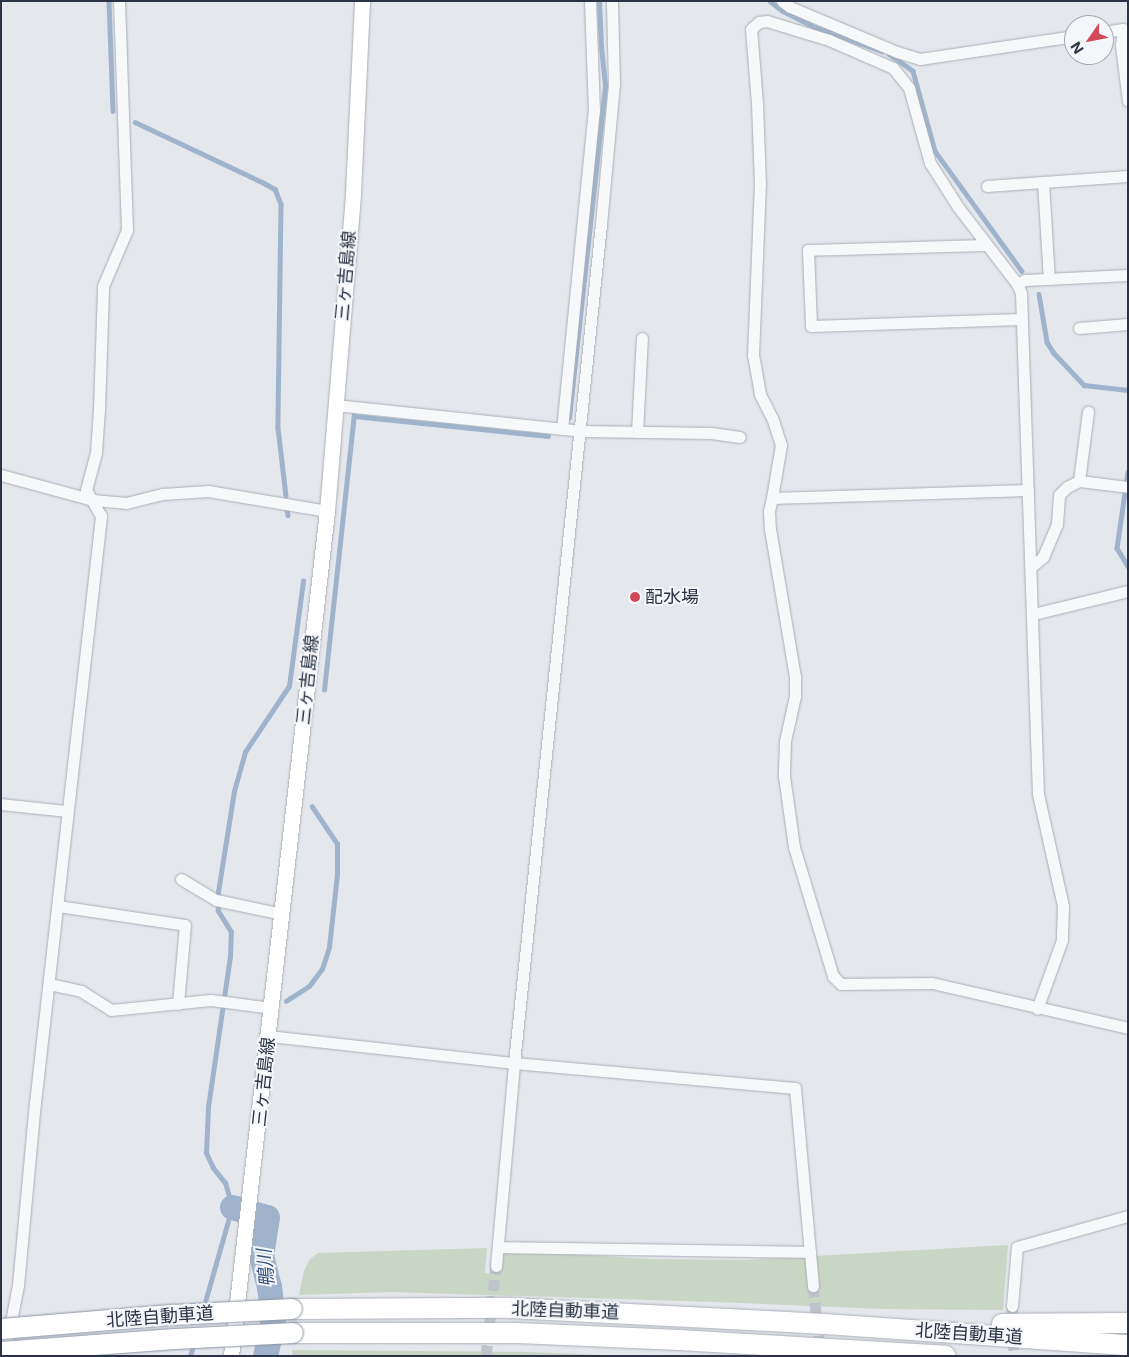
<!DOCTYPE html>
<html>
<head>
<meta charset="utf-8">
<style>
	body { margin:0 }
	#map { position:relative; width:1129px; height:1357px; overflow:hidden; background:#e4e7ec; font-family:Inter,"Noto Sans JP",sans-serif }
	div>[style] { position:absolute }
	.green>* { inset:0; background:#c9d6c5 }
	.stream>* { height:4.5px; margin:-2.25px; padding:0 2.25px; transform-origin:2.25px; border-radius:2.25px; background:#9fb4cc }
	.river>* { height:25px; margin:-12.5px; padding:0 12.5px; transform-origin:12.5px; border-radius:12.5px; background:#9fb4cc }
	.minor-tunnel>* { height:11px; margin-top:-5.5px; transform-origin:0; background:repeating-linear-gradient(90deg,#bfc3cb 0 11px,transparent 0 16.5px) }
	.roads { filter:drop-shadow(0 0 1px #a9aeb7) drop-shadow(0 0 1px #a9aeb7) }
	.minor>* { height:11px; margin:-5.5px; padding:0 5.5px; transform-origin:5.5px; border-radius:5.5px; background:#f7f8fa }
	.secondary>* { height:15px; margin:-7.5px; padding:0 7.5px; transform-origin:7.5px; border-radius:7.5px; background:#fff }
	.motorway>* { height:20px; margin:-10px; padding:0 10px; transform-origin:10px; border-radius:10px; background:#fff }
	.bridges { filter:drop-shadow(0 0 1px #8b94a3) drop-shadow(0 0 1px #8b94a3) }
	.motorway-bridge>* { height:20px; margin:-10px; padding:0 10px; transform-origin:10px; border-radius:10px; background:#fff }
	.dots>* { width:14px; height:14px; translate:-50% -50%; box-sizing:border-box; border:2px solid #f4f6f9; border-radius:50% }
	span { translate:-50% -50%; white-space:nowrap; text-align:center; line-height:1.15; -webkit-text-stroke:4px #f4f6f9; paint-order:stroke }
	.street-label { font-size:18px; color:#2b3445 }
	.poi-label { font-size:18px; color:#2b3445 }
	.left { translate:0 -50%; text-align:left }
	.water-label { font-size:19px; color:#34527a; font-style:italic }
	.frame { position:absolute; inset:0; border:2px solid #2b3445; pointer-events:none }
	.north { position:absolute; left:1064px; top:15px; width:50px; height:50px; box-sizing:border-box; background:#f4f6f9; border:1px solid #a4a8b1; border-radius:50%; rotate:237deg; font-size:14px; font-weight:700; line-height:20px; text-align:center; color:#2b3445 }
	.north::after { content:''; display:block; margin:auto; width:18px; height:22px; background:#d1495b; clip-path:polygon(50% 0,100% 100%,50% 72%,0 100%) }
</style>
</head>
<body>
<div id="map">
	<div class="green">
		<i style="clip-path:polygon(1008px 1245px,1003px 1310px,883px 1309px,715px 1302px,392px 1292px,299px 1295px,304px 1271px,310px 1259px,318px 1253px,487px 1248px,485px 1273px,499px 1275px,503px 1250px,650px 1259px,746px 1260px)"></i>
		<i style="clip-path:polygon(292px 1350px,530px 1352px,624px 1356px,293px 1356px)"></i>
	</div>
	<div class="stream">
		<i style="left:109px;top:1px;width:110px;rotate:87.9deg"></i>
		<i style="left:770px;top:1px;width:16px;rotate:38deg"></i>
		<i style="left:783px;top:11px;width:36px;rotate:27deg"></i>
		<i style="left:815px;top:27px;width:71px;rotate:19.7deg"></i>
		<i style="left:889px;top:54px;width:29px;rotate:35deg"></i>
		<i style="left:913px;top:71px;width:83px;rotate:74.6deg"></i>
		<i style="left:935px;top:151px;width:148px;rotate:54.1deg"></i>
		<i style="left:135px;top:122px;width:143px;rotate:25.3deg"></i>
		<i style="left:264px;top:183px;width:13px;rotate:29deg"></i>
		<i style="left:275px;top:189px;width:16px;rotate:68deg"></i>
		<i style="left:281px;top:204px;width:224px;rotate:90.8deg"></i>
		<i style="left:278px;top:428px;width:68px;rotate:83.3deg"></i>
		<i style="left:1039px;top:294px;width:49px;rotate:80.5deg"></i>
		<i style="left:1047px;top:342px;width:13px;rotate:58deg"></i>
		<i style="left:1054px;top:353px;width:44px;rotate:46.8deg"></i>
		<i style="left:1084px;top:385px;width:44px;rotate:6.5deg"></i>
		<i style="left:569px;top:418px;width:335px;rotate:-83.8deg"></i>
		<i style="left:605px;top:85px;width:38px;rotate:-96deg"></i>
		<i style="left:601px;top:47px;width:46px;rotate:-92.5deg"></i>
		<i style="left:1128px;top:472px;width:77px;rotate:98.2deg"></i>
		<i style="left:1117px;top:548px;width:21px;rotate:59deg"></i>
		<i style="left:287px;top:509px;width:6px;rotate:81deg"></i>
		<i style="left:324px;top:690px;width:276px;rotate:-83.8deg"></i>
		<i style="left:354px;top:416px;width:195px;rotate:5.9deg"></i>
		<i style="left:286px;top:1001px;width:27px;rotate:-33deg"></i>
		<i style="left:309px;top:986px;width:21px;rotate:-53deg"></i>
		<i style="left:322px;top:969px;width:23px;rotate:-72deg"></i>
		<i style="left:329px;top:947px;width:72px;rotate:-83.7deg"></i>
		<i style="left:337px;top:875px;width:31px;rotate:-90deg"></i>
		<i style="left:337px;top:844px;width:45px;rotate:-124deg"></i>
		<i style="left:203px;top:1309px;width:106px;rotate:-74.1deg"></i>
		<i style="left:232px;top:1207px;width:25px;rotate:-106deg"></i>
		<i style="left:225px;top:1183px;width:19px;rotate:-129deg"></i>
		<i style="left:213px;top:1168px;width:17px;rotate:-115deg"></i>
		<i style="left:206px;top:1153px;width:46px;rotate:-87.5deg"></i>
		<i style="left:208px;top:1107px;width:152px;rotate:-81.7deg"></i>
		<i style="left:230px;top:957px;width:25px;rotate:-88deg"></i>
		<i style="left:231px;top:932px;width:25px;rotate:-122deg"></i>
		<i style="left:218px;top:911px;width:19px;rotate:-90deg"></i>
		<i style="left:218px;top:892px;width:102px;rotate:-81deg"></i>
		<i style="left:234px;top:791px;width:41px;rotate:-74.2deg"></i>
		<i style="left:245px;top:752px;width:79px;rotate:-56.3deg"></i>
		<i style="left:289px;top:686px;width:106px;rotate:-82.4deg"></i>
		<i style="left:190px;top:1356px;width:14px;rotate:-73deg"></i>
	</div>
	<div class="river">
		<i style="left:232px;top:1207px;width:36px;rotate:16deg"></i>
		<i style="left:267px;top:1217px;width:38px;rotate:99deg"></i>
		<i style="left:261px;top:1255px;width:32px;rotate:76deg"></i>
		<i style="left:269px;top:1286px;width:33px;rotate:83deg"></i>
		<i style="left:273px;top:1319px;width:38px;rotate:102deg"></i>
	</div>
	<div class="minor-tunnel">
		<i style="left:813px;top:1286px;width:68px;rotate:83.3deg"></i>
		<i style="left:1012px;top:1306px;width:50px;rotate:87.7deg"></i>
		<i style="left:486px;top:1356px;width:91px;rotate:-83.7deg"></i>
	</div>
	<div class="roads">
		<div class="minor">
			<i style="left:782px;top:1px;width:10px;rotate:37deg"></i>
			<i style="left:790px;top:7px;width:116px;rotate:22.8deg"></i>
			<i style="left:897px;top:52px;width:24px;rotate:17deg"></i>
			<i style="left:920px;top:59px;width:156px;rotate:-8.5deg"></i>
			<i style="left:1104px;top:32px;width:19px;rotate:-9deg"></i>
			<i style="left:1123px;top:29px;width:16px;rotate:97deg"></i>
			<i style="left:1121px;top:45px;width:56px;rotate:82.9deg"></i>
			<i style="left:1043px;top:182px;width:85px;rotate:-4deg"></i>
			<i style="left:987px;top:186px;width:56px;rotate:-4.1deg"></i>
			<i style="left:1043px;top:182px;width:97px;rotate:86.5deg"></i>
			<i style="left:986px;top:245px;width:178px;rotate:178.4deg"></i>
			<i style="left:808px;top:250px;width:76px;rotate:87.7deg"></i>
			<i style="left:811px;top:326px;width:210px;rotate:-1.9deg"></i>
			<i style="left:1017px;top:284px;width:9px;rotate:-27deg"></i>
			<i style="left:1025px;top:280px;width:103px;rotate:-2.8deg"></i>
			<i style="left:1079px;top:328px;width:49px;rotate:-4.7deg"></i>
			<i style="left:335px;top:405px;width:247px;rotate:6deg"></i>
			<i style="left:581px;top:431px;width:130px;rotate:0.9deg"></i>
			<i style="left:711px;top:433px;width:29px;rotate:8deg"></i>
			<i style="left:562px;top:429px;width:320px;rotate:-84.3deg"></i>
			<i style="left:594px;top:111px;width:110px;rotate:-92.1deg"></i>
			<i style="left:637px;top:432px;width:94px;rotate:-87deg"></i>
			<i style="left:1px;top:475px;width:95px;rotate:15.2deg"></i>
			<i style="left:93px;top:500px;width:33px;rotate:5deg"></i>
			<i style="left:126px;top:503px;width:38px;rotate:-14deg"></i>
			<i style="left:163px;top:494px;width:45px;rotate:-3.8deg"></i>
			<i style="left:208px;top:491px;width:121px;rotate:9.5deg"></i>
			<i style="left:1079px;top:481px;width:70px;rotate:-82.6deg"></i>
			<i style="left:1028px;top:490px;width:256px;rotate:178.2deg"></i>
			<i style="left:772px;top:498px;width:13px;rotate:103deg"></i>
			<i style="left:769px;top:511px;width:18px;rotate:87deg"></i>
			<i style="left:770px;top:529px;width:150px;rotate:80.4deg"></i>
			<i style="left:795px;top:677px;width:19px;rotate:90deg"></i>
			<i style="left:795px;top:696px;width:46px;rotate:102.5deg"></i>
			<i style="left:785px;top:741px;width:35px;rotate:92deg"></i>
			<i style="left:784px;top:776px;width:72px;rotate:82deg"></i>
			<i style="left:794px;top:847px;width:135px;rotate:73.2deg"></i>
			<i style="left:833px;top:976px;width:11px;rotate:45deg"></i>
			<i style="left:841px;top:984px;width:91px;rotate:-0.6deg"></i>
			<i style="left:932px;top:983px;width:201px;rotate:12.9deg"></i>
			<i style="left:772px;top:498px;width:54px;rotate:-80.4deg"></i>
			<i style="left:781px;top:445px;width:28px;rotate:-108deg"></i>
			<i style="left:772px;top:418px;width:27px;rotate:-117deg"></i>
			<i style="left:760px;top:394px;width:39px;rotate:-100deg"></i>
			<i style="left:753px;top:356px;width:171px;rotate:-87.7deg"></i>
			<i style="left:760px;top:185px;width:82px;rotate:-92.1deg"></i>
			<i style="left:757px;top:103px;width:74px;rotate:-94.6deg"></i>
			<i style="left:751px;top:29px;width:11px;rotate:-41deg"></i>
			<i style="left:759px;top:22px;width:8px;rotate:-7deg"></i>
			<i style="left:767px;top:21px;width:65px;rotate:17deg"></i>
			<i style="left:829px;top:40px;width:70px;rotate:23.6deg"></i>
			<i style="left:893px;top:68px;width:26px;rotate:51deg"></i>
			<i style="left:909px;top:88px;width:78px;rotate:74.4deg"></i>
			<i style="left:930px;top:163px;width:52px;rotate:57.5deg"></i>
			<i style="left:958px;top:207px;width:97px;rotate:52.5deg"></i>
			<i style="left:1017px;top:284px;width:10px;rotate:66deg"></i>
			<i style="left:1021px;top:293px;width:501px;rotate:88.06deg"></i>
			<i style="left:1038px;top:794px;width:115px;rotate:77.4deg"></i>
			<i style="left:1063px;top:906px;width:34px;rotate:92deg"></i>
			<i style="left:1062px;top:940px;width:73px;rotate:109.9deg"></i>
			<i style="left:1031px;top:567px;width:16px;rotate:-40deg"></i>
			<i style="left:1043px;top:557px;width:36px;rotate:-67deg"></i>
			<i style="left:1057px;top:524px;width:29px;rotate:-86deg"></i>
			<i style="left:1059px;top:495px;width:11px;rotate:-45deg"></i>
			<i style="left:1067px;top:487px;width:13px;rotate:-27deg"></i>
			<i style="left:1079px;top:481px;width:49px;rotate:7deg"></i>
			<i style="left:1033px;top:614px;width:98px;rotate:-13.6deg"></i>
			<i style="left:1px;top:804px;width:66px;rotate:6.1deg"></i>
			<i style="left:181px;top:879px;width:41px;rotate:31deg"></i>
			<i style="left:216px;top:900px;width:67px;rotate:12deg"></i>
			<i style="left:58px;top:906px;width:128px;rotate:8.5deg"></i>
			<i style="left:185px;top:925px;width:79px;rotate:95.1deg"></i>
			<i style="left:49px;top:984px;width:33px;rotate:12deg"></i>
			<i style="left:81px;top:991px;width:36px;rotate:32deg"></i>
			<i style="left:111px;top:1010px;width:100px;rotate:-5.7deg"></i>
			<i style="left:211px;top:1000px;width:62px;rotate:7.5deg"></i>
			<i style="left:269px;top:1036px;width:246px;rotate:6.3deg"></i>
			<i style="left:514px;top:1063px;width:282px;rotate:5.1deg"></i>
			<i style="left:795px;top:1088px;width:199px;rotate:84.8deg"></i>
			<i style="left:498px;top:1247px;width:312px;rotate:0.9deg"></i>
			<i style="left:496px;top:1266px;width:204px;rotate:-84.9deg"></i>
			<i style="left:514px;top:1063px;width:843px;rotate:-84.08deg"></i>
			<i style="left:601px;top:224px;width:140px;rotate:-84.7deg"></i>
			<i style="left:614px;top:85px;width:84px;rotate:-91.4deg"></i>
			<i style="left:1012px;top:1306px;width:59px;rotate:-85.2deg"></i>
			<i style="left:1017px;top:1247px;width:115px;rotate:-15.6deg"></i>
			<i style="left:6px;top:1347px;width:63px;rotate:-79deg"></i>
			<i style="left:18px;top:1285px;width:183px;rotate:-84.7deg"></i>
			<i style="left:35px;top:1103px;width:591px;rotate:-83.58deg"></i>
			<i style="left:101px;top:516px;width:30px;rotate:-120deg"></i>
			<i style="left:86px;top:490px;width:38px;rotate:-75deg"></i>
			<i style="left:96px;top:453px;width:44px;rotate:-86.1deg"></i>
			<i style="left:99px;top:409px;width:123px;rotate:-88.1deg"></i>
			<i style="left:103px;top:286px;width:61px;rotate:-66.8deg"></i>
			<i style="left:127px;top:230px;width:229px;rotate:-92deg"></i>
		</div>
		<div class="secondary">
			<i style="left:231px;top:1356px;width:850px;rotate:-83.52deg"></i>
			<i style="left:327px;top:511px;width:319px;rotate:-85.3deg"></i>
			<i style="left:353px;top:193px;width:192px;rotate:-87.3deg"></i>
		</div>
		<div class="motorway">
			<i style="left:292px;top:1309px;width:218px;rotate:-0.3deg"></i>
			<i style="left:510px;top:1308px;width:315px;rotate:2.9deg"></i>
			<i style="left:825px;top:1324px;width:304px;rotate:4deg"></i>
			<i style="left:1002px;top:1324px;width:126px;rotate:-0.5deg"></i>
			<i style="left:293px;top:1333px;width:225px"></i>
			<i style="left:518px;top:1333px;width:161px;rotate:2.5deg"></i>
			<i style="left:679px;top:1340px;width:267px;rotate:3.4deg"></i>
		</div>
	</div>
	<div class="bridges">
		<div class="motorway-bridge">
			<i style="left:1px;top:1329px;width:173px;rotate:-4.7deg"></i>
			<i style="left:173px;top:1315px;width:119px;rotate:-2.9deg"></i>
			<i style="left:1px;top:1352px;width:174px;rotate:-4.3deg"></i>
			<i style="left:175px;top:1339px;width:118px;rotate:-2.9deg"></i>
		</div>
	</div>
	<div class="dots">
		<i style="left:635px;top:597px;background:#d1495b"></i>
	</div>
	<div class="street-label">
		<span style="left:346px;top:276px;rotate:-85deg">三ヶ吉島線</span>
		<span style="left:308px;top:680px;rotate:-84deg">三ヶ吉島線</span>
		<span style="left:264px;top:1082px;rotate:-84deg">三ヶ吉島線</span>
		<span style="left:565px;top:1311px;rotate:2deg">北陸自動車道</span>
		<span style="left:160px;top:1317px;rotate:-4deg">北陸自動車道</span>
		<span style="left:969px;top:1334px;rotate:4deg">北陸自動車道</span>
	</div>
	<div class="poi-label">
		<span class="left" style="left:645px;top:597px">配水場</span>
	</div>
	<div class="water-label">
		<span style="left:266px;top:1268px;rotate:-95deg">鴨川</span>
	</div>
	<div class="frame"></div>
	<div class="north">N</div>
</div>
</body>
</html>
